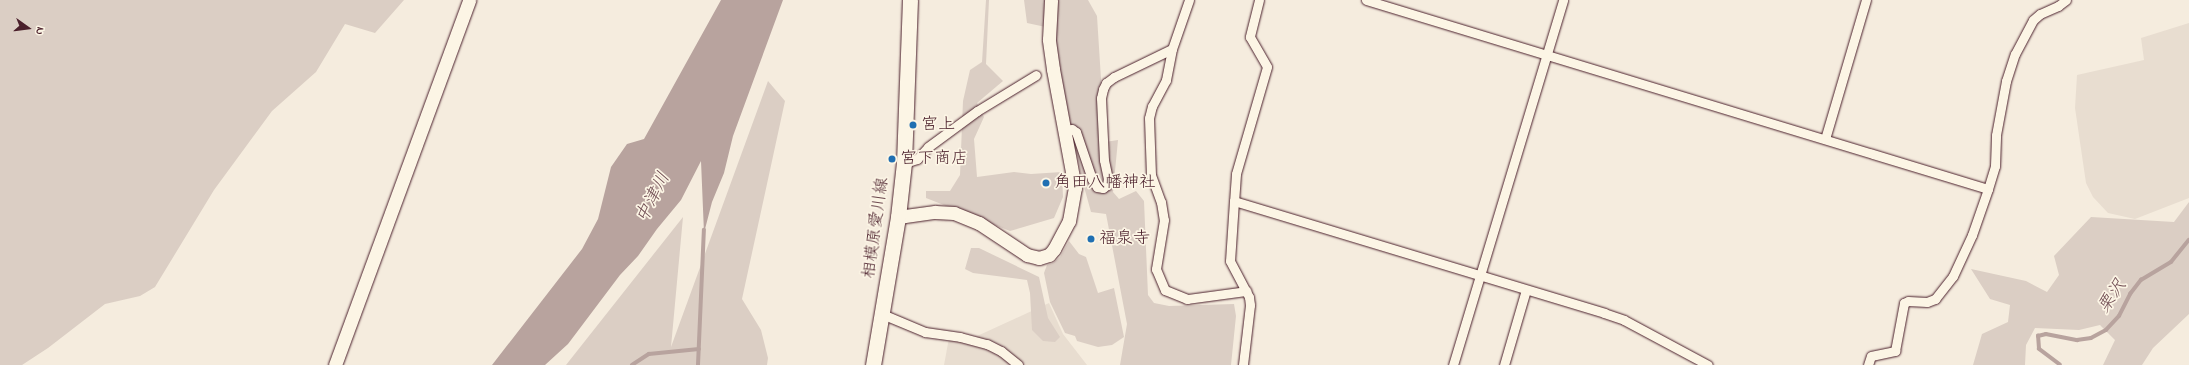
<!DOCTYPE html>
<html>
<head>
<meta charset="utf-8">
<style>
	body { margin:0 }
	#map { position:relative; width:2189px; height:365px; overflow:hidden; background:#f5ecde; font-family:"Indie Flower","Klee One",sans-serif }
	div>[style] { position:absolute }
	.built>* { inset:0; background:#e8ddd0 }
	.green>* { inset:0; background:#dbcec4 }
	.water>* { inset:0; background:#b8a39e }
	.stream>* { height:3.5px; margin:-1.75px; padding:0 1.75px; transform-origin:1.75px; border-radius:1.75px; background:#b8a39e }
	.roads { filter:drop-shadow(0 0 1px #4a1f2b) drop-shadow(0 0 1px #4a1f2b) }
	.street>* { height:9px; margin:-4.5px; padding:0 4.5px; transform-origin:4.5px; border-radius:4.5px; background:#fcf5e5 }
	.secondary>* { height:13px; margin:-6.5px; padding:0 6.5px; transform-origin:6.5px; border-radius:6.5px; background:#fcf5e5 }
	.primary>* { height:15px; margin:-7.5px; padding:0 7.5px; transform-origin:7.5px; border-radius:7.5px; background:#fcf5e5 }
	.dots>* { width:11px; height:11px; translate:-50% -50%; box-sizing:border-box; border:2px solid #fcf5e5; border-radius:50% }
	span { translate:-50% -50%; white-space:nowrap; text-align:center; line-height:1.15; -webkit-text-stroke:3.5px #fcf5e5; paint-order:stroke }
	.poi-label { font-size:17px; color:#4a1f2b }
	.left { translate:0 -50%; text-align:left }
	.street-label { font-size:17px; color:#4a1f2b }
	.water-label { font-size:18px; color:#704d53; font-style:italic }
	.north { position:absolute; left:8px; top:8px; width:40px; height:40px; -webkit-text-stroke:3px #fcf5e5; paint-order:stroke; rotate:104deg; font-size:11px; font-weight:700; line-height:16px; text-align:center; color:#4a1f2b }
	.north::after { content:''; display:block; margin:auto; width:14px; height:18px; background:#4a1f2b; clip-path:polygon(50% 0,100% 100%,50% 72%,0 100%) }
</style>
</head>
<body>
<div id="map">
	<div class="built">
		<i style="clip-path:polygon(2189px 23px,2189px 198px,2135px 219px,2108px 213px,2093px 197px,2086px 183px,2075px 108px,2077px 75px,2144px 60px,2141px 38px)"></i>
		<i style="clip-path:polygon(1049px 303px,1063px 334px,1087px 365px,1022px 365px,975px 337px)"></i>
		<i style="clip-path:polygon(949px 338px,973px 342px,998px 353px,1014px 365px,944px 365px)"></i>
	</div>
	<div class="green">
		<i style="clip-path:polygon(0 0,404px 0,375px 33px,345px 24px,316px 72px,272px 111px,214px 190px,155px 287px,140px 296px,105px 304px,48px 348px,22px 365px,0 365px)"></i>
		<i style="clip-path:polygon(986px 0,989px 0,986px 64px,1003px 81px,977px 103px,984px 117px,974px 139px,977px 177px,1014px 172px,1031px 174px,1062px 172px,1063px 197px,1054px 218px,1010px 231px,926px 198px,926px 191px,950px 191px,960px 175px,963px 101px,970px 70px,982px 62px)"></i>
		<i style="clip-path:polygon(1024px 0,1088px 0,1097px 16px,1105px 142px,1118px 140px,1113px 192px,1119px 199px,1136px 191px,1144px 201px,1148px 295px,1154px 303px,1169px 306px,1234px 304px,1236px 316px,1231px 365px,1120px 365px,1127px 324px,1106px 214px,1091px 212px,1083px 183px,1057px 70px,1055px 29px,1027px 23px)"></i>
		<i style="clip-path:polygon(768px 81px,785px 101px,742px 299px,761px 330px,768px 358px,767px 365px,566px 365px,683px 217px,671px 347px)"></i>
		<i style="clip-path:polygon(2189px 202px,2189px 314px,2153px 348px,2142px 365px,2103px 365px,2115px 340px,2100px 325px,2079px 330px,2035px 328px,2026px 345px,2025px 365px,1973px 365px,1982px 334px,2008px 322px,2010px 305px,1990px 299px,1971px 269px,2026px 281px,2047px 292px,2059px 275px,2054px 256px,2091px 217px,2174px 222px)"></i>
		<i style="clip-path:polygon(1069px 241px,1079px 254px,1086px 257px,1098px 293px,1114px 288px,1124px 337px,1112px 345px,1098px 347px,1077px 341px,1075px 336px,1065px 333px,1050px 302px,1044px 273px,1047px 265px,1053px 263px,1060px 257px)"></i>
		<i style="clip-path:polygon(971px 248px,979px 248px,1039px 277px,1048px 318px,1060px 337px,1055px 342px,1043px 341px,1032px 330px,1030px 293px,1027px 280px,973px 273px,965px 269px)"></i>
	</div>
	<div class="water">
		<i style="clip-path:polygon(721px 0,783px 0,733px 136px,724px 173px,712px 202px,704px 233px,701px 161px,681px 200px,657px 229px,638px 256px,620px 275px,568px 344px,545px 365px,492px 365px,582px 249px,598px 219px,611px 167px,627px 144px,644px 139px)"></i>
	</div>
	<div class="stream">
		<i style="left:632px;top:365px;width:20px;rotate:-33deg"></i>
		<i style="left:649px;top:354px;width:50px;rotate:-5.7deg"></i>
		<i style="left:698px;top:365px;width:135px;rotate:-87.5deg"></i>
		<i style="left:2060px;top:365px;width:26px;rotate:-143deg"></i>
		<i style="left:2039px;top:349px;width:13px;rotate:-94deg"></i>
		<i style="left:2038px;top:336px;width:8px;rotate:-14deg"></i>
		<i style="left:2046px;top:334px;width:32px;rotate:11deg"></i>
		<i style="left:2077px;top:340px;width:14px;rotate:-8deg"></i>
		<i style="left:2091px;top:338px;width:17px;rotate:-28deg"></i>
		<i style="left:2106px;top:330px;width:19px;rotate:-47deg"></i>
		<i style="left:2119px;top:316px;width:25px;rotate:-63deg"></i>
		<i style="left:2130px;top:294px;width:18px;rotate:-52deg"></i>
		<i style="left:2141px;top:280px;width:35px;rotate:-31deg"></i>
		<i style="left:2171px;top:262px;width:28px;rotate:-51deg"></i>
	</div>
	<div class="roads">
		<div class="street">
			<i style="left:1189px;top:0;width:52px;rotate:109.1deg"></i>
			<i style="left:1172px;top:49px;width:32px;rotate:101deg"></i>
			<i style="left:1166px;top:80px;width:30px;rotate:118deg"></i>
			<i style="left:1152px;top:106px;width:12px;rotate:104deg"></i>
			<i style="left:1149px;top:118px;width:57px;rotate:88deg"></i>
			<i style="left:1151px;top:175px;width:29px;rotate:70deg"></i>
			<i style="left:1161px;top:202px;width:18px;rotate:81deg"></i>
			<i style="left:1164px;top:220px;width:50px;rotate:99.3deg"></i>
			<i style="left:1156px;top:269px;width:23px;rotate:67deg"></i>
			<i style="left:1165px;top:290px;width:24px;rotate:22deg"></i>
			<i style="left:1187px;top:299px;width:60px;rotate:-7.7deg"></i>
			<i style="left:1259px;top:0;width:38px;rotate:104deg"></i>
			<i style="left:1250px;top:37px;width:34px;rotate:60deg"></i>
			<i style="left:1267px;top:67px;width:111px;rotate:106.2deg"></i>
			<i style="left:1236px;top:174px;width:27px;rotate:94deg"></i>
			<i style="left:1234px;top:201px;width:387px;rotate:16.8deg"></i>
			<i style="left:1604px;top:313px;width:21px;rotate:19deg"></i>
			<i style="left:1624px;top:320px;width:95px;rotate:28.2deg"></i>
			<i style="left:1366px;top:0;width:650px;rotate:16.9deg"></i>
			<i style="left:1988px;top:189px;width:24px;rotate:-73deg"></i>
			<i style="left:1995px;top:166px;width:31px;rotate:-88deg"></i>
			<i style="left:1996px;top:135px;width:55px;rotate:-79.5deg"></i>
			<i style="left:2006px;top:81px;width:28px;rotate:-72deg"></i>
			<i style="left:2015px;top:54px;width:38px;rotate:-62deg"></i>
			<i style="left:2033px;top:20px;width:9px;rotate:-41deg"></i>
			<i style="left:2040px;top:14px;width:20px;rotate:-24deg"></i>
			<i style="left:2058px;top:6px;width:10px;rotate:-37deg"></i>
			<i style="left:1066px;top:131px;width:6px;rotate:-18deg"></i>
			<i style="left:1072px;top:129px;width:5px;rotate:37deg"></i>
			<i style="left:1076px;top:132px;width:50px;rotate:71.2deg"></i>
			<i style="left:1092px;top:179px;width:9px;rotate:58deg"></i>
			<i style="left:1097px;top:187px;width:6px;rotate:9deg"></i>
			<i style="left:1103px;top:188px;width:5px;rotate:-37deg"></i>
			<i style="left:1107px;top:185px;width:6px;rotate:-81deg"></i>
			<i style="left:1108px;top:179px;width:19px;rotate:-102deg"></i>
			<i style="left:1104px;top:160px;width:62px;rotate:-92.8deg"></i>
			<i style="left:1101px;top:98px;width:9px;rotate:-77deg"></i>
			<i style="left:1103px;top:89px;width:7px;rotate:-63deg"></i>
			<i style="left:1106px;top:83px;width:10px;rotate:-37deg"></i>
			<i style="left:1114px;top:77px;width:64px;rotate:-25.8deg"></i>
			<i style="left:1825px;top:139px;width:145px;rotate:-73.6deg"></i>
			<i style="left:904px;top:163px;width:14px;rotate:-17deg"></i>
			<i style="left:917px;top:159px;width:16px;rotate:-47deg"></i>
			<i style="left:928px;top:147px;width:61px;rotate:-36.3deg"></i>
			<i style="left:977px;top:111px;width:69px;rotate:-31.4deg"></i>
			<i style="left:1234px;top:201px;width:60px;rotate:93.8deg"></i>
			<i style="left:1230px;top:261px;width:41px;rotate:62.2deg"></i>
			<i style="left:1249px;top:297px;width:8px;rotate:83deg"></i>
			<i style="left:1250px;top:305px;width:60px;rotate:96.7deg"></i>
			<i style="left:882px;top:314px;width:47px;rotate:22.7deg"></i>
			<i style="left:925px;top:332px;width:35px;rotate:8deg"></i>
			<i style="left:960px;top:337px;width:28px;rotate:15deg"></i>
			<i style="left:987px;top:344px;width:16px;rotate:27deg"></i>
			<i style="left:1001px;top:351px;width:22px;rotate:39deg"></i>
			<i style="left:1453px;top:365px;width:381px;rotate:-73.2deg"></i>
			<i style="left:1504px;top:365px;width:78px;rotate:-73.7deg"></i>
			<i style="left:1868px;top:365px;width:9px;rotate:-72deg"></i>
			<i style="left:1871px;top:356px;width:25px;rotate:-12deg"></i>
			<i style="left:1895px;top:351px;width:49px;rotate:-79.4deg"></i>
			<i style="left:1904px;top:303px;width:4px;rotate:-27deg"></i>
			<i style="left:1908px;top:301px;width:19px;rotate:3deg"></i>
			<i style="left:1927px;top:302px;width:9px;rotate:-21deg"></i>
			<i style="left:1935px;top:299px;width:29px;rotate:-52deg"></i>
			<i style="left:1953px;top:276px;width:45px;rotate:-65.1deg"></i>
			<i style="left:1972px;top:235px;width:49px;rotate:-70.8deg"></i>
		</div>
		<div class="secondary">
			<i style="left:898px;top:217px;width:37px;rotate:-8deg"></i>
			<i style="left:935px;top:212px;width:19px;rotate:3deg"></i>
			<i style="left:954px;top:213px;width:27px;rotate:22deg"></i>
			<i style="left:979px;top:223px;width:58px;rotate:33.7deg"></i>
			<i style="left:1027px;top:255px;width:12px;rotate:14deg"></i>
			<i style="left:1039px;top:258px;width:10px;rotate:-17deg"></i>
			<i style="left:1049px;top:255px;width:8px;rotate:-50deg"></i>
			<i style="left:1054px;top:249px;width:32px;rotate:-62deg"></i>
			<i style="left:1069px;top:221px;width:34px;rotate:-80deg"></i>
			<i style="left:1075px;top:188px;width:121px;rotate:-100.5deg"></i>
			<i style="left:1053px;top:69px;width:30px;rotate:-98deg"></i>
			<i style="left:1049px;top:39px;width:39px;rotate:-87deg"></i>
			<i style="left:335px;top:365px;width:389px;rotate:-69.8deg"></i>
		</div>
		<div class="primary">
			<i style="left:873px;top:365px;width:150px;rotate:-80.4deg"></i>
			<i style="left:898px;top:217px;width:54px;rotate:-83.7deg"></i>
			<i style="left:904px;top:163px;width:163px;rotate:-87.9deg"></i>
		</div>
	</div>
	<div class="dots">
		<i style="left:913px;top:125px;background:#1f6fb2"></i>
		<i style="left:892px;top:159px;background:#1f6fb2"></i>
		<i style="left:1046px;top:183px;background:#1f6fb2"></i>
		<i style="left:1091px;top:239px;background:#1f6fb2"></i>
	</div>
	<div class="poi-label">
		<span class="left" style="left:921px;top:125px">宮上</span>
		<span class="left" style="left:900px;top:159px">宮下商店</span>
		<span class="left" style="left:1054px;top:183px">角田八幡神社</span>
		<span class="left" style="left:1099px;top:239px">福泉寺</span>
	</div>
	<div class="street-label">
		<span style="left:876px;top:228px;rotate:-82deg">相模原愛川線</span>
	</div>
	<div class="water-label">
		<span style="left:654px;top:198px;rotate:-63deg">中津川</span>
		<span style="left:2113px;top:297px;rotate:-56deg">栗沢</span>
	</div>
	<div class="north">N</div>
</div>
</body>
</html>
